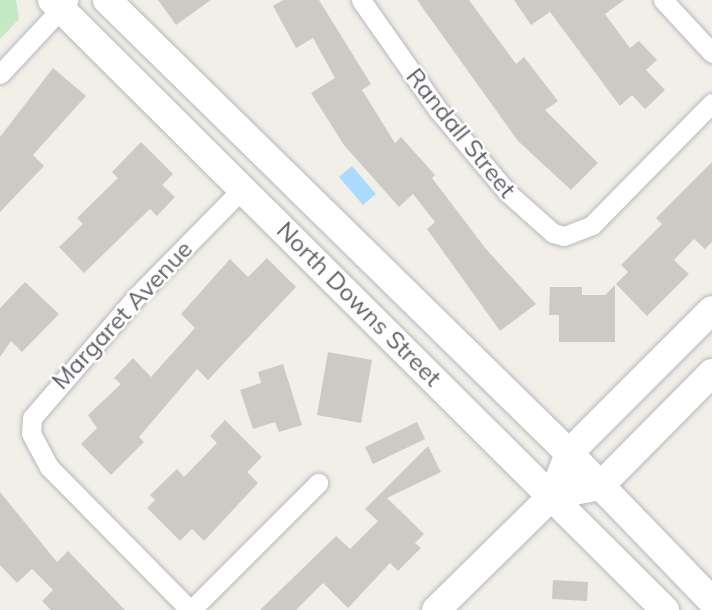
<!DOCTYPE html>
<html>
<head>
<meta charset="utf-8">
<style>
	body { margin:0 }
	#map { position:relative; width:712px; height:610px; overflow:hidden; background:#f1efe8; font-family:Mulish,sans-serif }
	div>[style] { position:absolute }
	.green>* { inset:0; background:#c5e8c5 }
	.water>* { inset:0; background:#aadaff }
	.building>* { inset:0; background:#cccac5 }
	.roads { filter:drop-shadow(0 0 2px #b5b8bc) drop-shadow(0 0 2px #b5b8bc) }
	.street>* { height:19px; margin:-9.5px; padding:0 9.5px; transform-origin:9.5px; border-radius:9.5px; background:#fff }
	.secondary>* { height:28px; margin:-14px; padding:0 14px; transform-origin:14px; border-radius:14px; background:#fff }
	span { translate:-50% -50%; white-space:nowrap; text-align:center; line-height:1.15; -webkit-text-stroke:5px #fff; paint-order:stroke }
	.street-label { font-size:24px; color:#5f6368 }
</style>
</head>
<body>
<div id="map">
	<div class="green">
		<i style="clip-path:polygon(0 0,16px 0,19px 19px,0 39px)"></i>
	</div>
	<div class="water">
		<i style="clip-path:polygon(352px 166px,376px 194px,363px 205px,339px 177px)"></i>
	</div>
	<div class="building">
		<i style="clip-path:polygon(158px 0,211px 0,176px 25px)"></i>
		<i style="clip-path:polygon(283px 0,319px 0,371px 84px,362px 90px,395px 143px,401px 137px,435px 175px,432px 178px,486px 249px,536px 304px,500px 331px,427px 229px,435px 222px,413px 194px,399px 207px,344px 145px,311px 93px,335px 78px,313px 38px,296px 48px,273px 6px)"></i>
		<i style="clip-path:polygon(417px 0,469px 0,516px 64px,524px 57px,558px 101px,545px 110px,598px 163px,571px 190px,518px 141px)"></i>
		<i style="clip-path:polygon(514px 0,624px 0,605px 14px,630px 48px,639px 41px,657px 60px,646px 70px,665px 90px,645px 109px,632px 95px,620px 106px,550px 12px,531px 25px)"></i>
		<i style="clip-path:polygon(53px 68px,86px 96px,33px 155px,44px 166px,0 212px,0 137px)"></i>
		<i style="clip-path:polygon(141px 142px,173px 174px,162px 185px,175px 197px,157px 216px,150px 209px,84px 273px,59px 247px,83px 224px,77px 218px,118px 178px,112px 172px)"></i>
		<i style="clip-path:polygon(712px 162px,712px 242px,705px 249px,694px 239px,674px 260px,689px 274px,647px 316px,616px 284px,628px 272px,621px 265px,662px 224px,656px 218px)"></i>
		<i style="clip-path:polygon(267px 258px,296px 287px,208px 380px,197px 369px,139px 437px,144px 442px,111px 475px,81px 444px,97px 428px,88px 415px,121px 384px,114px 378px,133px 358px,151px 377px,195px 328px,181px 314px,230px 259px,248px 277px)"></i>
		<i style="clip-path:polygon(25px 282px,59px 314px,22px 352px,11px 341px,0 357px,0 308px)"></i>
		<i style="clip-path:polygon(615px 285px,615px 342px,559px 342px,559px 315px,549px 315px,550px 287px,582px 287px,582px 295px,605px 295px)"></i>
		<i style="clip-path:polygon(328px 352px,372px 360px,361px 423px,317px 415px)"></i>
		<i style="clip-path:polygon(283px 364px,302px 425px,279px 432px,275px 422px,253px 429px,240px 390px,261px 383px,258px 372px)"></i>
		<i style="clip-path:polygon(225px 420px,262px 457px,247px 472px,258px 483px,204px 541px,192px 529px,180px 541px,147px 508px,155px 500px,150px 495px,177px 469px,184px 477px,217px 443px,210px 436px)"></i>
		<i style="clip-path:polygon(417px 422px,425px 439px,373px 464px,365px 447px)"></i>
		<i style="clip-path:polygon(428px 446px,441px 472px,387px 498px,424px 534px,415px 543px,421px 548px,398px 571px,390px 563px,348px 608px,323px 583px,296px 610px,260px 610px,336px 536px,350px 549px,378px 521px,365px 509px)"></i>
		<i style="clip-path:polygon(0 492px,57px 562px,68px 551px,125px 610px,51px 610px,42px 601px,53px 590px,32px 569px,17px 583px,0 565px)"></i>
		<i style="clip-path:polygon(553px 580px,588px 582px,587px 601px,552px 599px)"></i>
	</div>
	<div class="roads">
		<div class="street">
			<i style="left:361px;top:0;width:134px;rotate:55deg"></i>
			<i style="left:438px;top:110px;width:109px;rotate:49.9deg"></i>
			<i style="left:508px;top:193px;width:60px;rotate:41.6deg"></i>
			<i style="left:553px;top:233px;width:11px;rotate:15deg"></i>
			<i style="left:564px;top:236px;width:30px;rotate:-21deg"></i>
			<i style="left:592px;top:225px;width:171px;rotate:-45.5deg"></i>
			<i style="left:663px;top:0;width:72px;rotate:47.2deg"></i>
			<i style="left:0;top:74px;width:100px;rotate:-47deg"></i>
			<i style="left:190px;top:610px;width:201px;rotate:-134.6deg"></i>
			<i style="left:49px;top:467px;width:38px;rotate:-118deg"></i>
			<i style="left:31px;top:433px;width:15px;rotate:-86deg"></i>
			<i style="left:32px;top:418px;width:160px;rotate:-49.3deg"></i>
			<i style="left:136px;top:297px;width:151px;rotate:-45.5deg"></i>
			<i style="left:191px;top:610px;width:180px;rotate:-45deg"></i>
		</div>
		<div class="secondary">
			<i style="left:52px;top:0;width:865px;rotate:44.86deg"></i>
			<i style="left:107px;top:0;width:647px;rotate:44.44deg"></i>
			<i style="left:569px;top:453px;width:206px;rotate:46deg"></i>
			<i style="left:553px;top:495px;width:48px;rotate:-10.8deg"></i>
			<i style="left:600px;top:486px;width:159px;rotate:-45.3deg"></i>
			<i style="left:436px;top:610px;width:164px;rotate:-44.5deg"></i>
			<i style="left:553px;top:495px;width:45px;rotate:-69.1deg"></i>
			<i style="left:569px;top:453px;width:202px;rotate:-45deg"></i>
		</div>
	</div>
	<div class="street-label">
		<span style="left:461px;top:133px;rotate:51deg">Randall Street</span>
		<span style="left:359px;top:304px;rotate:45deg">North Downs Street</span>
		<span style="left:122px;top:315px;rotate:-47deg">Margaret Avenue</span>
	</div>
</div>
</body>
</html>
